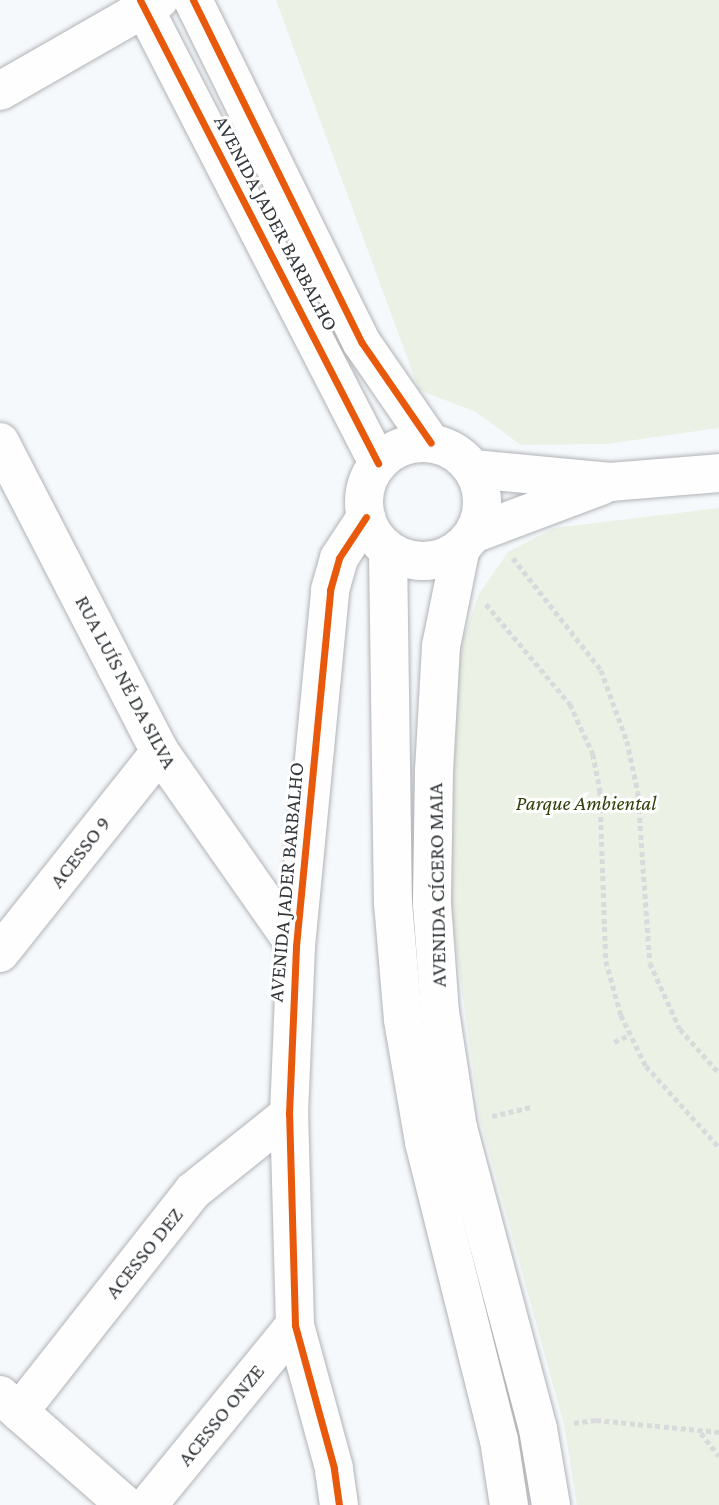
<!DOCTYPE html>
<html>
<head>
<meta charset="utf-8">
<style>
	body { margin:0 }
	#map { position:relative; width:719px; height:1505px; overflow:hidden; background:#f6f9fc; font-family:"Crimson Pro",serif }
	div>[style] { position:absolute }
	.green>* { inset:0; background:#ebf1e5 }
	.path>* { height:4.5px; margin-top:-2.25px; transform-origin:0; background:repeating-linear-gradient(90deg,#d9dadb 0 5px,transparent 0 8.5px) }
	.roads { filter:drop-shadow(0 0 2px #b1b3b6) drop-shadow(0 0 2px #b1b3b6) }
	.minor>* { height:38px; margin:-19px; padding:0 19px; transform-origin:19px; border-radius:19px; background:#fefeff }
	.tertiary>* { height:38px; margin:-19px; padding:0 19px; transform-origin:19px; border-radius:19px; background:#fefeff }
	.secondary>* { height:38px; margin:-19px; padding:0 19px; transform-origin:19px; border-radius:19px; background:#fefeff }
	.secondary>.ring { margin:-19px; padding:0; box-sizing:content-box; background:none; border:38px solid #fefeff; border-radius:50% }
	.cycleway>* { height:7px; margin:-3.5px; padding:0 3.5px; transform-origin:3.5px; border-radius:3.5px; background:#e8590c }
	span { translate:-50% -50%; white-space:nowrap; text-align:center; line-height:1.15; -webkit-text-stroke:6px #fff; paint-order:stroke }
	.street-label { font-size:21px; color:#34383b }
	.park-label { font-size:21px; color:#33400b; font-style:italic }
</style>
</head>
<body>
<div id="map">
	<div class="green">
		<i style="clip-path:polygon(276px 0,719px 0,719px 428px,607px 444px,521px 445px,476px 412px,419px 390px)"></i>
		<i style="clip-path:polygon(719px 508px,719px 1505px,577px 1505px,564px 1425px,480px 1119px,450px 905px,458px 651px,479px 594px,508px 552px,554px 528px)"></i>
	</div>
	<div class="path">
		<i style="left:513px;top:558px;width:142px;rotate:51.8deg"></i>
		<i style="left:601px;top:670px;width:76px;rotate:69.9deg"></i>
		<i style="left:627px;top:741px;width:52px;rotate:77.8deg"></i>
		<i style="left:638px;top:792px;width:171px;rotate:86deg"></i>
		<i style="left:650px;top:963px;width:72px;rotate:65.6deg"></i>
		<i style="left:680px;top:1029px;width:59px;rotate:48.4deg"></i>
		<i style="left:486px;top:604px;width:131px;rotate:50deg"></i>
		<i style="left:570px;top:704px;width:55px;rotate:65.3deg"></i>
		<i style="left:593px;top:754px;width:38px;rotate:79deg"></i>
		<i style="left:600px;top:791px;width:170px;rotate:88deg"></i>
		<i style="left:606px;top:961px;width:56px;rotate:74.5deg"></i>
		<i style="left:621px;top:1015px;width:57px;rotate:63.9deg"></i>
		<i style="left:646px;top:1066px;width:109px;rotate:48deg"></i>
		<i style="left:614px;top:1042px;width:17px;rotate:-24deg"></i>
		<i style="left:492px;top:1116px;width:39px;rotate:-13deg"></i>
		<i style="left:574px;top:1423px;width:22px;rotate:-8deg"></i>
		<i style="left:596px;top:1420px;width:124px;rotate:5.6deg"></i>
		<i style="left:701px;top:1433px;width:29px;rotate:52deg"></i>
	</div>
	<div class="roads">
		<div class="minor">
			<i style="left:0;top:91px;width:183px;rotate:-29.8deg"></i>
			<i style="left:0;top:442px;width:349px;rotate:62.7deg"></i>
			<i style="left:160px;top:752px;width:237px;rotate:55deg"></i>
			<i style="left:0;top:953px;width:257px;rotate:-51.5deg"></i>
			<i style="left:0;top:1395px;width:167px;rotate:41.3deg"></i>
			<i style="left:19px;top:1412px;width:281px;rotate:-51.8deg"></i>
			<i style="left:193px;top:1191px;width:123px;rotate:-38.7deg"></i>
			<i style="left:148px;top:1505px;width:232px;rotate:-50.8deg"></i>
			<i style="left:339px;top:1505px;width:37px;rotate:-98deg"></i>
			<i style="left:334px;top:1468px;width:148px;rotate:-105.3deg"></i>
			<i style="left:295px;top:1325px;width:211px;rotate:-91.6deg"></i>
			<i style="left:289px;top:1114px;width:168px;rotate:-87.6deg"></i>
			<i style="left:296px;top:946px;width:358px;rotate:-84.5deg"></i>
			<i style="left:330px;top:590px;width:33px;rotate:-74deg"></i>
			<i style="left:339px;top:558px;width:49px;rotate:-56.6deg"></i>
		</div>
		<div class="tertiary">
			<i style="left:473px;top:469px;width:138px;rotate:5.4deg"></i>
			<i style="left:610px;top:482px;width:109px;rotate:-4.7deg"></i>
			<i style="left:473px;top:534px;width:137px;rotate:-20.6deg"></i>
		</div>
		<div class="secondary">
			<i style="left:140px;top:0;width:521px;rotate:62.8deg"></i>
			<i style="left:193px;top:0;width:382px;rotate:63.8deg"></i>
			<i style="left:362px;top:343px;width:121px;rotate:55.4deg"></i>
			<i class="ring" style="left:364px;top:443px;width:80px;height:80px"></i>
			<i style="left:461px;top:547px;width:101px;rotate:101.4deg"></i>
			<i style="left:441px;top:646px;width:124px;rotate:93.2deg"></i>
			<i style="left:434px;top:770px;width:134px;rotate:90.9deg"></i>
			<i style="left:432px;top:904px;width:108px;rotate:85.8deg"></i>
			<i style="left:440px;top:1012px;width:117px;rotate:81.2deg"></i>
			<i style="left:458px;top:1128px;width:311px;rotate:75.1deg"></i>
			<i style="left:538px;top:1429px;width:77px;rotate:80.3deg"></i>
			<i style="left:388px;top:550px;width:353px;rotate:89.2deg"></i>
			<i style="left:393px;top:903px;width:117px;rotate:85.1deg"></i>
			<i style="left:403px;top:1020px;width:124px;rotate:80.2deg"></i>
			<i style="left:424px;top:1142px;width:307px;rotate:75.9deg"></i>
			<i style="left:499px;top:1440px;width:66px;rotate:81.3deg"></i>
		</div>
	</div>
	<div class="cycleway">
		<i style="left:140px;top:0;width:521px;rotate:62.8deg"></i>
		<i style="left:193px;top:0;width:382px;rotate:63.8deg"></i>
		<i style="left:362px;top:343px;width:121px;rotate:55.4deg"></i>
		<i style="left:339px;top:1505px;width:37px;rotate:-98deg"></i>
		<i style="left:334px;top:1468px;width:148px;rotate:-105.3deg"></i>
		<i style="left:295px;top:1325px;width:211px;rotate:-91.6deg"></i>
		<i style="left:289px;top:1114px;width:168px;rotate:-87.6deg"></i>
		<i style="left:296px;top:946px;width:358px;rotate:-84.5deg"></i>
		<i style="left:330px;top:590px;width:33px;rotate:-74deg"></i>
		<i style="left:339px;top:558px;width:49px;rotate:-56.6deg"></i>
	</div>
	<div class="street-label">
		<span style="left:276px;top:223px;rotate:62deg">AVENIDA JADER BARBALHO</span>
		<span style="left:126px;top:682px;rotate:62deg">RUA LUÍS NÉ DA SILVA</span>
		<span style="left:80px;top:852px;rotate:-52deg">ACESSO 9</span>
		<span style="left:286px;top:882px;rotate:-85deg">AVENIDA JADER BARBALHO</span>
		<span style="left:437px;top:885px;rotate:-91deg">AVENIDA CÍCERO MAIA</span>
		<span style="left:144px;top:1253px;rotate:-51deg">ACESSO DEZ</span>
		<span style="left:221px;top:1415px;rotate:-51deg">ACESSO ONZE</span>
	</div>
	<div class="park-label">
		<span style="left:586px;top:803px">Parque Ambiental</span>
	</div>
</div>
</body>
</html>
